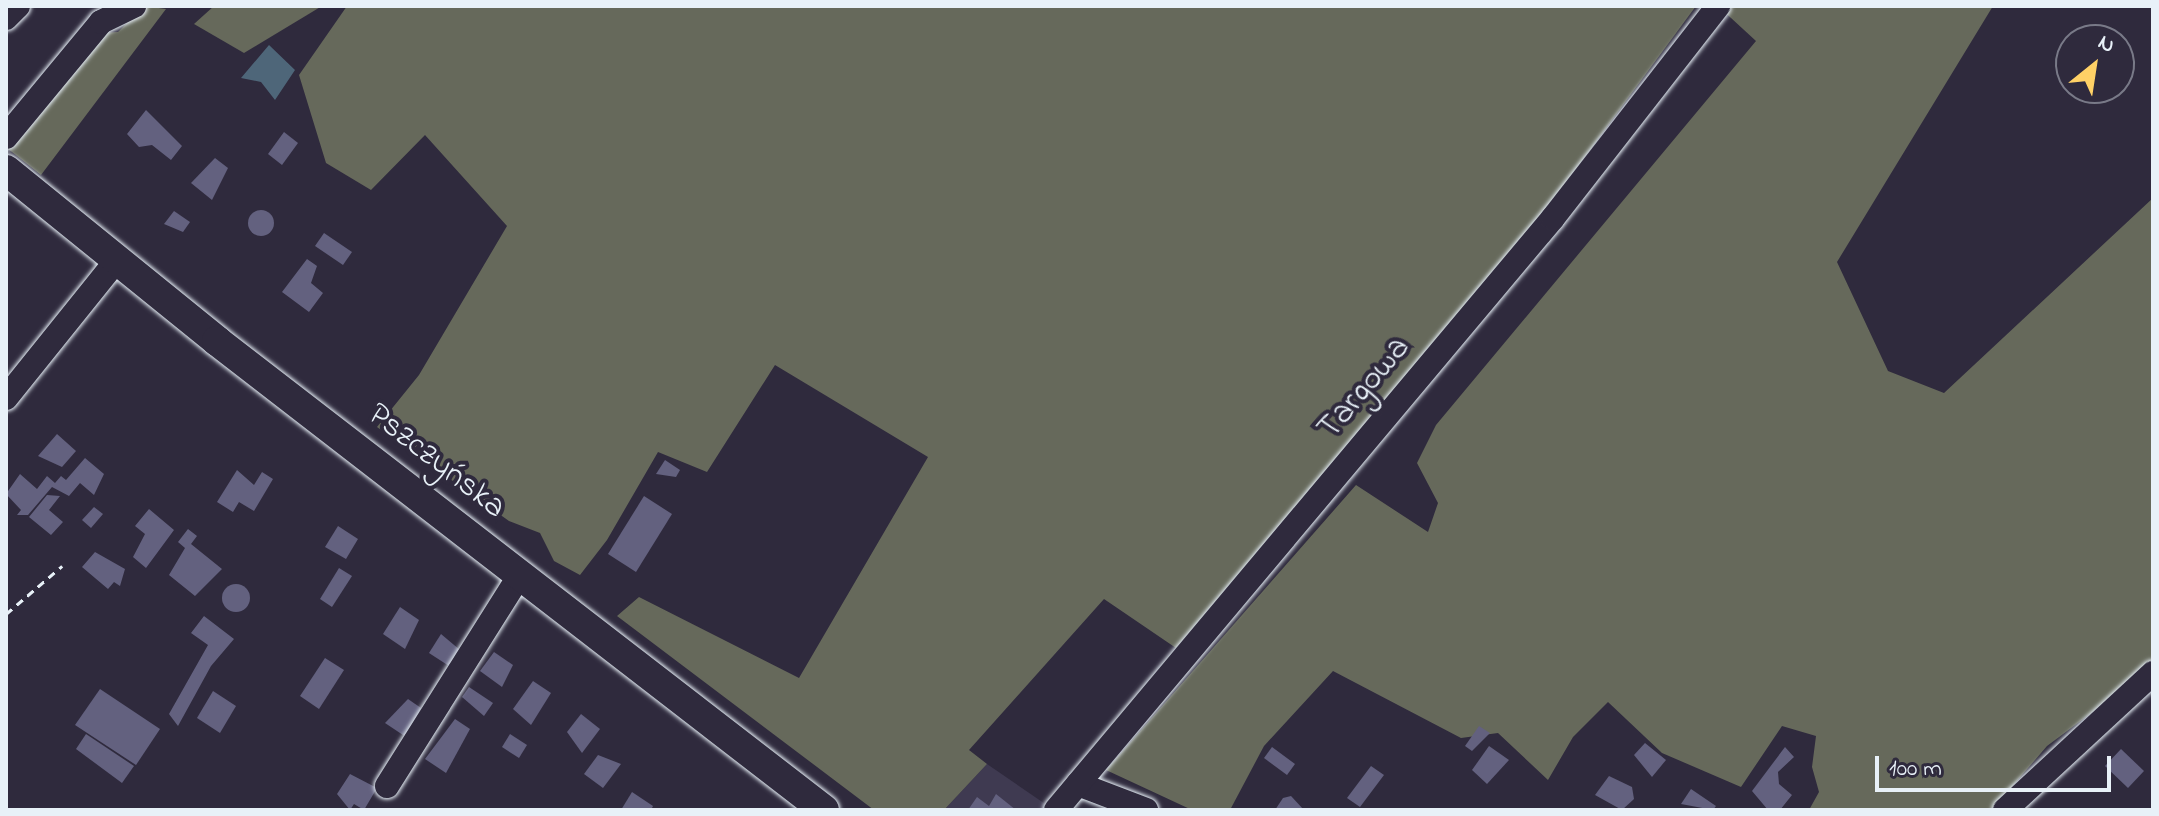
<!DOCTYPE html>
<html>
<head>
<meta charset="utf-8">
<style>
	body { margin:0 }
	#map { position:relative; width:2159px; height:816px; overflow:hidden; background:#2f2a3d; font-family:"Indie Flower",sans-serif }
	div>[style] { position:absolute }
	.built>* { inset:0; background:#3f3a51 }
	.green>* { inset:0; background:#66695b }
	.water>* { inset:0; background:#4e6679 }
	.building>* { inset:0; background:#63617f }
	.round { border-radius:50% }
	.path>* { height:3px; margin-top:-1.5px; transform-origin:0; background:repeating-linear-gradient(90deg,#e8f1f8 0 8px,transparent 0 14px) }
	.roads { filter:drop-shadow(0 0 2px #e8f1f8) drop-shadow(0 0 2px #e8f1f8) }
	.minor>* { height:24px; margin:-12px; padding:0 12px; transform-origin:12px; border-radius:12px; background:#2f2a3d }
	.major>* { height:30px; margin:-15px; padding:0 15px; transform-origin:15px; border-radius:15px; background:#2f2a3d }
	span { translate:-50% -50%; white-space:nowrap; text-align:center; line-height:1.15; -webkit-text-stroke:8px #2f2a3d; paint-order:stroke }
	.street-label { font-size:34px; color:#e8f1f8 }
	.frame { position:absolute; inset:0; border:8px solid #e8f1f8; pointer-events:none }
	.north { position:absolute; left:2055px; top:24px; width:80px; height:80px; box-sizing:border-box; background:#2f2a3d; border:2px solid #797a88; border-radius:50%; rotate:30deg; font-size:22px; font-weight:700; line-height:32px; text-align:center; color:#e8f1f8 }
	.north::after { content:''; display:block; margin:auto; width:28px; height:36px; background:#ffd166; clip-path:polygon(50% 0,100% 100%,50% 72%,0 100%) }
	.scale { position:absolute; left:1875px; top:756px; width:236px; height:36px; box-sizing:border-box; border:4px solid #e8f1f8; border-top:0; padding-left:10px; font-size:24px; line-height:28px; white-space:nowrap; color:#e8f1f8; -webkit-text-stroke:6px #2f2a3d; paint-order:stroke }
</style>
</head>
<body>
<div id="map">
	<div class="built">
		<i style="clip-path:polygon(987px 764px,1054px 810px,944px 810px)"></i>
	</div>
	<div class="green">
		<i style="clip-path:polygon(144px 6px,166px 9px,41px 175px,7px 148px,99px 33px,118px 32px)"></i>
		<i style="clip-path:polygon(214px 6px,322px 6px,244px 53px,194px 24px)"></i>
		<i style="clip-path:polygon(347px 6px,1696px 6px,1545px 211px,1176px 648px,1104px 599px,969px 750px,987px 764px,944px 810px,874px 810px,617px 616px,639px 597px,799px 678px,928px 457px,775px 365px,707px 472px,658px 452px,607px 540px,580px 575px,554px 561px,540px 533px,509px 521px,377px 427px,419px 375px,507px 226px,425px 135px,371px 190px,326px 163px,299px 75px)"></i>
		<i style="clip-path:polygon(1718px 6px,1993px 6px,1837px 262px,1888px 371px,1944px 393px,2153px 198px,2153px 667px,2047px 746px,1992px 810px,1809px 810px,1819px 792px,1812px 767px,1816px 736px,1782px 726px,1741px 787px,1662px 753px,1608px 702px,1573px 737px,1548px 780px,1498px 733px,1461px 738px,1333px 671px,1264px 746px,1230px 810px,1192px 810px,1106px 770px,1356px 485px,1428px 532px,1438px 503px,1417px 463px,1436px 425px,1756px 41px)"></i>
	</div>
	<div class="water">
		<i style="clip-path:polygon(269px 45px,295px 70px,275px 100px,261px 82px,241px 78px)"></i>
	</div>
	<div class="building">
		<i style="clip-path:polygon(146px 110px,182px 146px,171px 160px,152px 145px,139px 147px,127px 134px)"></i>
		<i style="clip-path:polygon(284px 132px,298px 143px,282px 165px,268px 154px)"></i>
		<i style="clip-path:polygon(215px 158px,228px 168px,212px 200px,191px 183px)"></i>
		<i class="round" style="left:248px;top:210px;width:26px;height:26px"></i>
		<i style="clip-path:polygon(174px 211px,190px 222px,183px 232px,164px 224px)"></i>
		<i style="clip-path:polygon(324px 233px,352px 252px,343px 265px,315px 246px)"></i>
		<i style="clip-path:polygon(307px 259px,317px 266px,311px 283px,323px 293px,309px 312px,282px 292px)"></i>
		<i style="clip-path:polygon(57px 434px,76px 451px,62px 467px,38px 456px)"></i>
		<i style="clip-path:polygon(85px 458px,104px 474px,94px 495px,80px 483px,69px 496px,52px 487px,28px 515px,17px 515px,21px 510px,6px 494px,20px 474px,37px 489px,47px 476px,55px 483px,61px 476px,66px 480px)"></i>
		<i style="clip-path:polygon(665px 460px,680px 470px,676px 477px,656px 474px)"></i>
		<i style="clip-path:polygon(237px 470px,254px 485px,262px 472px,273px 479px,254px 511px,239px 502px,233px 512px,217px 502px)"></i>
		<i style="clip-path:polygon(47px 495px,60px 496px,49px 510px,63px 522px,51px 535px,29px 517px)"></i>
		<i style="clip-path:polygon(644px 496px,672px 514px,636px 572px,608px 554px)"></i>
		<i style="clip-path:polygon(94px 507px,103px 514px,91px 528px,82px 520px)"></i>
		<i style="clip-path:polygon(149px 509px,174px 530px,146px 568px,133px 557px,145px 534px,135px 526px)"></i>
		<i style="clip-path:polygon(338px 526px,358px 539px,346px 559px,325px 547px)"></i>
		<i style="clip-path:polygon(188px 529px,197px 536px,191px 544px,222px 569px,195px 596px,169px 575px,185px 548px,178px 542px)"></i>
		<i style="clip-path:polygon(95px 552px,125px 569px,120px 586px,114px 582px,108px 589px,82px 567px)"></i>
		<i style="clip-path:polygon(339px 568px,352px 576px,332px 607px,320px 599px)"></i>
		<i class="round" style="left:222px;top:584px;width:28px;height:28px"></i>
		<i style="clip-path:polygon(400px 607px,419px 620px,405px 649px,383px 634px)"></i>
		<i style="clip-path:polygon(204px 616px,234px 639px,211px 666px,178px 726px,169px 714px,208px 645px,191px 633px)"></i>
		<i style="clip-path:polygon(441px 634px,460px 650px,449px 666px,429px 653px)"></i>
		<i style="clip-path:polygon(494px 652px,513px 665px,502px 687px,480px 671px)"></i>
		<i style="clip-path:polygon(325px 658px,344px 670px,319px 709px,300px 696px)"></i>
		<i style="clip-path:polygon(533px 681px,551px 693px,531px 725px,513px 709px)"></i>
		<i style="clip-path:polygon(469px 687px,493px 703px,484px 716px,462px 697px)"></i>
		<i style="clip-path:polygon(100px 689px,160px 729px,136px 765px,75px 725px)"></i>
		<i style="clip-path:polygon(213px 691px,236px 706px,220px 733px,197px 718px)"></i>
		<i style="clip-path:polygon(408px 699px,421px 708px,406px 737px,385px 723px)"></i>
		<i style="clip-path:polygon(581px 714px,600px 729px,582px 753px,567px 732px)"></i>
		<i style="clip-path:polygon(455px 719px,470px 729px,446px 773px,425px 759px)"></i>
		<i style="clip-path:polygon(1479px 726px,1490px 733px,1472px 751px,1465px 746px)"></i>
		<i style="clip-path:polygon(86px 734px,134px 766px,122px 783px,76px 749px)"></i>
		<i style="clip-path:polygon(510px 734px,527px 745px,519px 758px,502px 747px)"></i>
		<i style="clip-path:polygon(1645px 743px,1666px 760px,1652px 777px,1634px 755px)"></i>
		<i style="clip-path:polygon(1489px 746px,1509px 760px,1487px 784px,1472px 770px)"></i>
		<i style="clip-path:polygon(1272px 747px,1295px 764px,1287px 775px,1264px 758px)"></i>
		<i style="clip-path:polygon(1785px 747px,1794px 757px,1778px 772px,1779px 784px,1792px 795px,1780px 810px,1768px 810px,1752px 791px)"></i>
		<i style="clip-path:polygon(2121px 749px,2144px 771px,2128px 788px,2105px 766px)"></i>
		<i style="clip-path:polygon(598px 755px,621px 764px,603px 788px,584px 774px)"></i>
		<i style="clip-path:polygon(1371px 766px,1384px 775px,1360px 807px,1347px 798px)"></i>
		<i style="clip-path:polygon(350px 774px,377px 788px,364px 810px,354px 804px,350px 810px,337px 794px)"></i>
		<i style="clip-path:polygon(1609px 776px,1632px 787px,1634px 799px,1622px 810px,1595px 795px)"></i>
		<i style="clip-path:polygon(1691px 789px,1716px 806px,1713px 810px,1681px 804px)"></i>
		<i style="clip-path:polygon(632px 792px,653px 806px,651px 810px,621px 810px)"></i>
		<i style="clip-path:polygon(996px 794px,1016px 810px,968px 810px,977px 797px,989px 806px)"></i>
		<i style="clip-path:polygon(1291px 796px,1304px 810px,1275px 810px,1283px 798px)"></i>
	</div>
	<div class="path">
		<i style="left:6px;top:614px;width:74px;rotate:-40.6deg"></i>
	</div>
	<div class="roads">
		<div class="minor">
			<i style="left:6px;top:18px;width:17px;rotate:-45deg"></i>
			<i style="left:6px;top:137px;width:149px;rotate:-50.4deg"></i>
			<i style="left:101px;top:22px;width:37px;rotate:-26deg"></i>
			<i style="left:6px;top:398px;width:177px;rotate:-51.2deg"></i>
			<i style="left:1078px;top:784px;width:73px;rotate:20.9deg"></i>
			<i style="left:387px;top:786px;width:249px;rotate:-57.8deg"></i>
			<i style="left:1056px;top:810px;width:773px;rotate:-49.99deg"></i>
			<i style="left:1553px;top:218px;width:269px;rotate:-52.1deg"></i>
			<i style="left:2005px;top:810px;width:202px;rotate:-42.8deg"></i>
		</div>
		<div class="major">
			<i style="left:6px;top:170px;width:272px;rotate:39deg"></i>
			<i style="left:217px;top:341px;width:767px;rotate:37.69deg"></i>
		</div>
	</div>
	<div class="street-label">
		<span style="left:1365px;top:389px;rotate:-50deg">Targowa</span>
		<span style="left:436px;top:462px;rotate:38deg">Pszczyńska</span>
	</div>
	<div class="frame"></div>
	<div class="north">N</div>
	<div class="scale">100 m</div>
</div>
</body>
</html>
